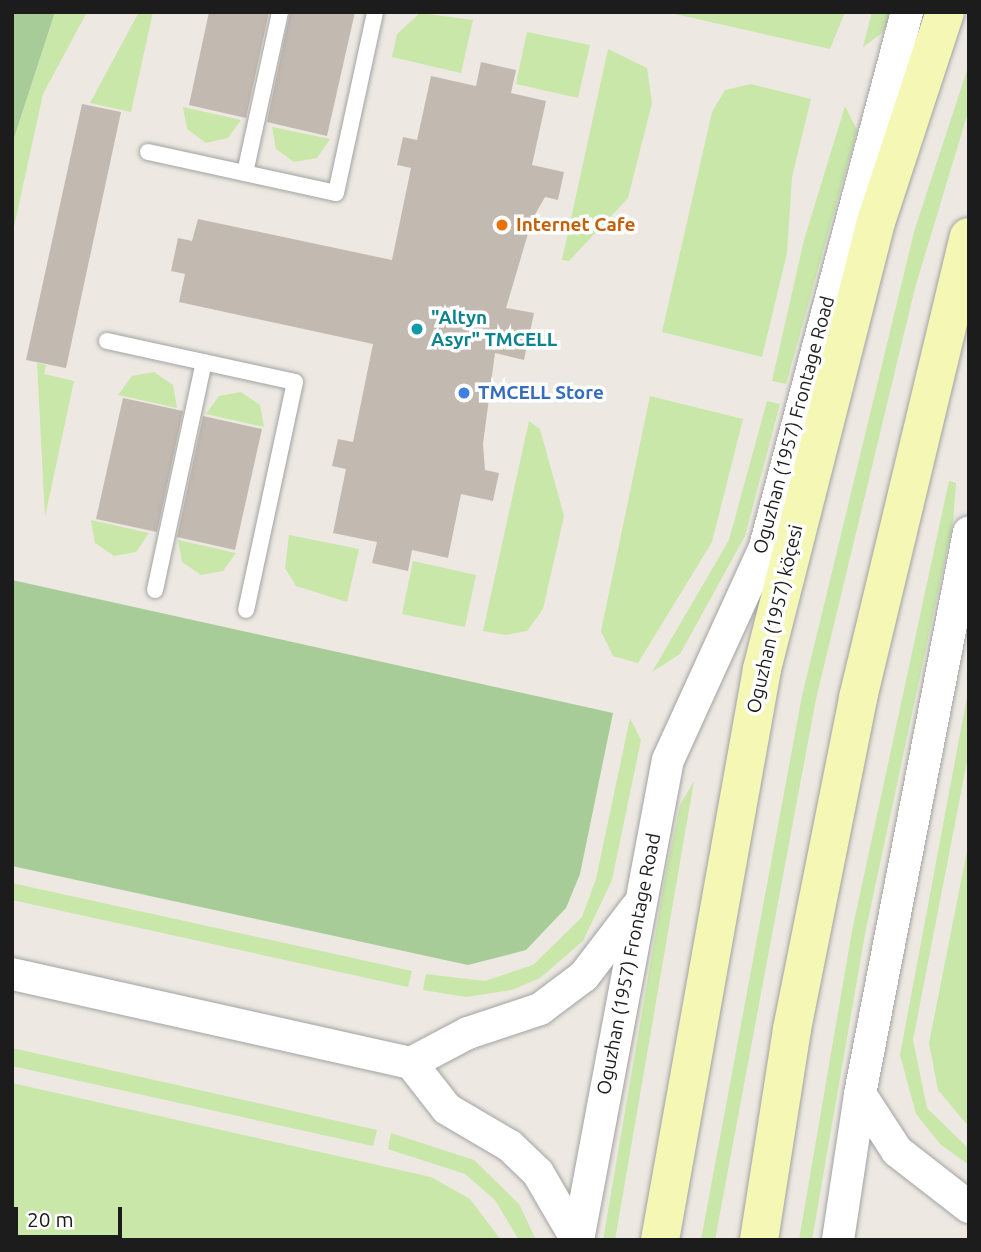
<!DOCTYPE html>
<html>
<head>
<meta charset="utf-8">
<style>
	body { margin:0 }
	#map { position:relative; width:981px; height:1252px; overflow:hidden; background:#ede9e2; font-family:Ubuntu,sans-serif }
	div>[style] { position:absolute }
	.grass>* { inset:0; background:#c8e7a8 }
	.forest>* { inset:0; background:#a7cc97 }
	.building>* { inset:0; background:#c2b9b1 }
	.roads { filter:drop-shadow(0 0 2px #a3a3a3) drop-shadow(0 0 2px #a3a3a3) }
	.lane>* { height:16px; margin:-8px; padding:0 8px; transform-origin:8px; border-radius:8px; background:#fff }
	.street>* { height:32px; margin:-16px; padding:0 16px; transform-origin:16px; border-radius:16px; background:#fff }
	.secondary>* { height:38px; margin:-19px; padding:0 19px; transform-origin:19px; border-radius:19px; background:#f5f7b5 }
	.dots>* { width:19px; height:19px; translate:-50% -50%; box-sizing:border-box; border:4px solid #fff; border-radius:50% }
	span { translate:-50% -50%; white-space:nowrap; text-align:center; line-height:1.15; -webkit-text-stroke:7px #fff; paint-order:stroke }
	.food-label { font-size:19px; color:#c56008; font-weight:700 }
	.left { translate:0 -50%; text-align:left }
	.culture-label { font-size:19px; color:#0d838f; font-weight:700 }
	.shop-label { font-size:19px; color:#366cbe; font-weight:700 }
	.street-label { font-size:19px; color:#1c1c1c }
	.frame { position:absolute; inset:0; border:14px solid #1c1c1c; pointer-events:none }
	.scale { position:absolute; left:14px; top:1207px; width:108px; height:32px; box-sizing:border-box; border:4px solid #1c1c1c; border-top:0; padding-left:9px; font-size:21px; line-height:24px; white-space:nowrap; color:#1c1c1c; -webkit-text-stroke:5px #fff; paint-order:stroke }
</style>
</head>
<body>
<div id="map">
	<div class="grass">
		<i style="clip-path:polygon(55px 12px,87px 12px,43px 94px,12px 236px,12px 144px)"></i>
		<i style="clip-path:polygon(139px 12px,153px 12px,131px 112px,90px 103px)"></i>
		<i style="clip-path:polygon(666px 12px,845px 12px,830px 49px)"></i>
		<i style="clip-path:polygon(872px 12px,893px 12px,882px 33px,863px 47px)"></i>
		<i style="clip-path:polygon(420px 13px,473px 20px,461px 73px,392px 57px,397px 34px)"></i>
		<i style="clip-path:polygon(527px 32px,590px 45px,578px 98px,516px 84px)"></i>
		<i style="clip-path:polygon(608px 49px,647px 68px,652px 103px,628px 198px,569px 261px,562px 260px)"></i>
		<i style="clip-path:polygon(969px 64px,969px 109px,915px 288px,816px 699px,715px 1240px,701px 1240px,802px 696px,914px 232px)"></i>
		<i style="clip-path:polygon(751px 84px,811px 99px,792px 177px,787px 253px,762px 357px,662px 332px,712px 112px,725px 90px)"></i>
		<i style="clip-path:polygon(845px 106px,857px 130px,786px 384px,772px 381px,804px 240px)"></i>
		<i style="clip-path:polygon(183px 107px,241px 120px,228px 138px,206px 143px,187px 129px)"></i>
		<i style="clip-path:polygon(272px 127px,330px 139px,317px 158px,294px 162px,276px 149px)"></i>
		<i style="clip-path:polygon(37px 363px,46px 365px,44px 374px,74px 381px,45px 517px)"></i>
		<i style="clip-path:polygon(154px 372px,173px 385px,177px 408px,118px 395px,132px 376px)"></i>
		<i style="clip-path:polygon(241px 392px,260px 405px,264px 427px,206px 414px,219px 396px)"></i>
		<i style="clip-path:polygon(650px 396px,743px 419px,712px 542px,638px 663px,613px 656px,601px 631px)"></i>
		<i style="clip-path:polygon(767px 401px,780px 404px,745px 536px,680px 654px,652px 672px,729px 540px)"></i>
		<i style="clip-path:polygon(529px 421px,540px 429px,564px 516px,543px 609px,527px 631px,506px 635px,483px 631px)"></i>
		<i style="clip-path:polygon(949px 481px,956px 483px,953px 522px,865px 934px,812px 1240px,799px 1240px,852px 931px)"></i>
		<i style="clip-path:polygon(91px 520px,149px 533px,136px 552px,114px 556px,95px 543px)"></i>
		<i style="clip-path:polygon(289px 535px,359px 549px,347px 602px,296px 586px,285px 568px)"></i>
		<i style="clip-path:polygon(178px 540px,236px 553px,223px 571px,201px 575px,182px 562px)"></i>
		<i style="clip-path:polygon(413px 561px,476px 575px,465px 627px,402px 614px)"></i>
		<i style="clip-path:polygon(969px 686px,969px 751px,913px 1040px,927px 1108px,969px 1149px,969px 1165px,941px 1145px,916px 1114px,900px 1055px)"></i>
		<i style="clip-path:polygon(630px 718px,641px 740px,612px 880px,583px 941px,540px 978px,512px 990px,466px 997px,423px 990px,426px 974px,485px 981px,533px 965px,582px 917px,596px 879px)"></i>
		<i style="clip-path:polygon(694px 781px,615px 1240px,603px 1240px,666px 872px,680px 805px)"></i>
		<i style="clip-path:polygon(969px 841px,969px 1127px,938px 1090px,929px 1043px)"></i>
		<i style="clip-path:polygon(12px 883px,412px 971px,408px 987px,12px 900px)"></i>
		<i style="clip-path:polygon(12px 1048px,377px 1130px,373px 1146px,12px 1066px)"></i>
		<i style="clip-path:polygon(12px 1083px,431px 1177px,470px 1199px,501px 1240px,12px 1240px)"></i>
		<i style="clip-path:polygon(391px 1133px,474px 1160px,519px 1204px,536px 1240px,519px 1240px,495px 1200px,465px 1174px,388px 1149px)"></i>
	</div>
	<div class="forest">
		<i style="clip-path:polygon(12px 12px,55px 12px,12px 144px)"></i>
		<i style="clip-path:polygon(12px 580px,613px 713px,580px 874px,566px 908px,526px 950px,468px 965px,12px 866px)"></i>
	</div>
	<div class="building">
		<i style="clip-path:polygon(209px 12px,269px 12px,246px 118px,189px 105px)"></i>
		<i style="clip-path:polygon(290px 12px,355px 12px,327px 136px,267px 122px)"></i>
		<i style="clip-path:polygon(481px 62px,516px 70px,511px 93px,546px 101px,532px 165px,564px 172px,558px 200px,545px 197px,532px 220px,506px 308px,534px 313px,524px 360px,495px 353px,483px 444px,485px 470px,499px 473px,493px 501px,461px 494px,448px 558px,412px 550px,408px 571px,372px 563px,377px 542px,333px 533px,346px 469px,332px 466px,338px 439px,353px 442px,373px 344px,179px 302px,185px 274px,171px 271px,178px 238px,192px 241px,198px 219px,392px 260px,411px 168px,397px 165px,403px 137px,417px 140px,431px 76px,476px 86px)"></i>
		<i style="clip-path:polygon(82px 104px,121px 112px,66px 368px,26px 360px)"></i>
		<i style="clip-path:polygon(123px 398px,183px 411px,157px 532px,96px 519px)"></i>
		<i style="clip-path:polygon(203px 416px,262px 429px,235px 550px,177px 537px)"></i>
	</div>
	<div class="roads">
		<div class="lane">
			<i style="left:148px;top:152px;width:192px;rotate:12.3deg"></i>
			<i style="left:336px;top:193px;width:185px;rotate:-77.8deg"></i>
			<i style="left:245px;top:173px;width:165px;rotate:-77.7deg"></i>
			<i style="left:107px;top:341px;width:192px;rotate:12.3deg"></i>
			<i style="left:295px;top:382px;width:233px;rotate:102.1deg"></i>
			<i style="left:155px;top:590px;width:233px;rotate:-77.9deg"></i>
		</div>
		<div class="street">
			<i style="left:12px;top:974px;width:409px;rotate:12.6deg"></i>
			<i style="left:411px;top:1063px;width:58px;rotate:52deg"></i>
			<i style="left:447px;top:1109px;width:73px;rotate:30.4deg"></i>
			<i style="left:510px;top:1146px;width:39px;rotate:44deg"></i>
			<i style="left:538px;top:1173px;width:78px;rotate:59.8deg"></i>
			<i style="left:411px;top:1063px;width:64px;rotate:-27.8deg"></i>
			<i style="left:468px;top:1033px;width:76px;rotate:-18.4deg"></i>
			<i style="left:540px;top:1009px;width:55px;rotate:-36.9deg"></i>
			<i style="left:584px;top:976px;width:86px;rotate:-52.6deg"></i>
			<i style="left:860px;top:1094px;width:68px;rotate:57deg"></i>
			<i style="left:897px;top:1151px;width:91px;rotate:37.9deg"></i>
			<i style="left:578px;top:1240px;width:488px;rotate:-79.4deg"></i>
			<i style="left:668px;top:760px;width:234px;rotate:-65.5deg"></i>
			<i style="left:765px;top:547px;width:554px;rotate:-75.14deg"></i>
			<i style="left:838px;top:1240px;width:148px;rotate:-81.4deg"></i>
			<i style="left:860px;top:1094px;width:572px;rotate:-79.02deg"></i>
		</div>
		<div class="secondary">
			<i style="left:660px;top:1240px;width:580px;rotate:-79.87deg"></i>
			<i style="left:762px;top:669px;width:464px;rotate:-75.7deg"></i>
			<i style="left:877px;top:219px;width:218px;rotate:-71.8deg"></i>
			<i style="left:759px;top:1240px;width:214px;rotate:-81.1deg"></i>
			<i style="left:792px;top:1029px;width:338px;rotate:-78.7deg"></i>
			<i style="left:858px;top:698px;width:474px;rotate:-76.5deg"></i>
		</div>
	</div>
	<div class="dots">
		<i style="left:502px;top:225px;background:#e8710a"></i>
		<i style="left:417px;top:329px;background:#0f9aa8"></i>
		<i style="left:464px;top:393px;background:#3f7fe0"></i>
	</div>
	<div class="food-label">
		<span class="left" style="left:516px;top:225px">Internet Cafe</span>
	</div>
	<div class="culture-label">
		<span class="left" style="left:431px;top:329px">"Altyn<br>Asyr" TMCELL</span>
	</div>
	<div class="shop-label">
		<span class="left" style="left:478px;top:393px">TMCELL Store</span>
	</div>
	<div class="street-label">
		<span style="left:794px;top:425px;rotate:-75deg">Oguzhan (1957) Frontage Road</span>
		<span style="left:775px;top:619px;rotate:-77deg">Oguzhan (1957) köçesi</span>
		<span style="left:629px;top:964px;rotate:-79deg">Oguzhan (1957) Frontage Road</span>
	</div>
	<div class="frame"></div>
	<div class="scale">20 m</div>
</div>
</body>
</html>
